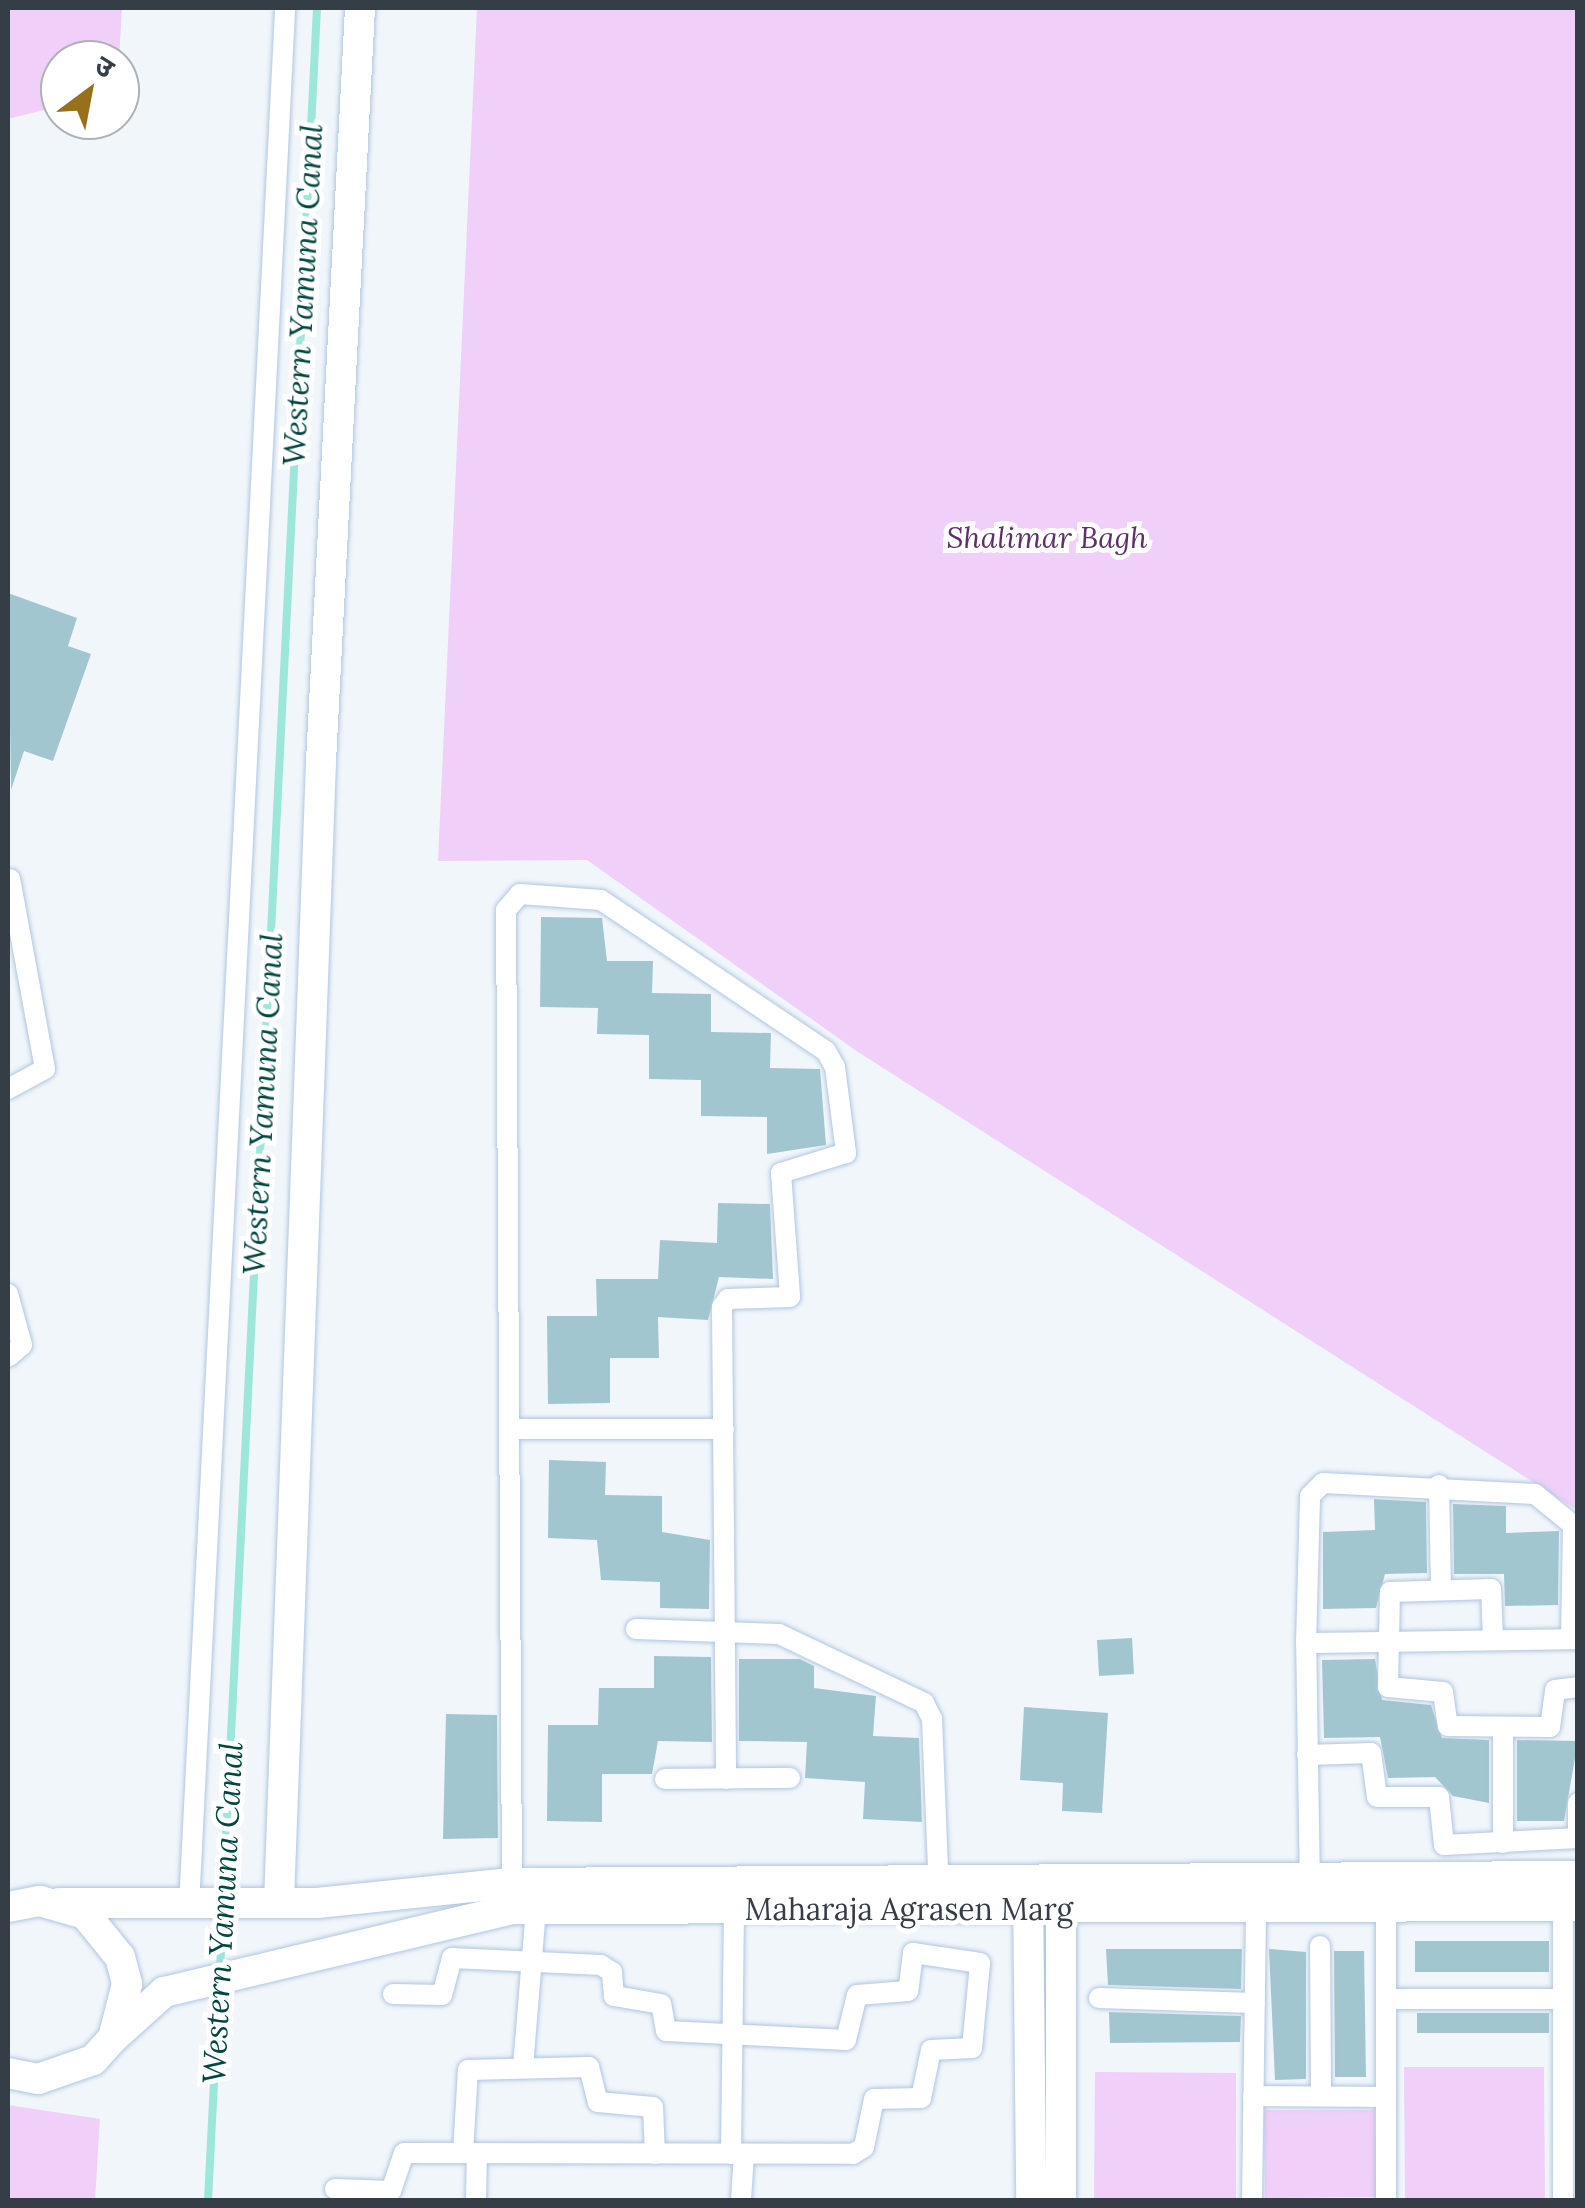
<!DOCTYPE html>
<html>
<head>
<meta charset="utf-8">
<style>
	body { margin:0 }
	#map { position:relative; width:1585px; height:2208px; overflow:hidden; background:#f1f6fb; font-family:Lora,"Noto Sans Devanagari",serif }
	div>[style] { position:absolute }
	.green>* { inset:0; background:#f0cff8 }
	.stream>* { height:8px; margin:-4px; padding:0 4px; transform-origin:4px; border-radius:4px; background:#9ce6da }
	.building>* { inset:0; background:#a1c6d0 }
	.roads { filter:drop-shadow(0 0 2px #b0c6de) drop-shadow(0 0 2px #b0c6de) }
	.street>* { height:20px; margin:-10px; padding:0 10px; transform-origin:10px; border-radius:10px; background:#fff }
	.secondary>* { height:30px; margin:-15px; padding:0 15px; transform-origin:15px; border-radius:15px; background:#fff }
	span { translate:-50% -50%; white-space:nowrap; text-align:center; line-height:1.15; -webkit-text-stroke:10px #fff; paint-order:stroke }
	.park-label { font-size:30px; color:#5e3068; font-style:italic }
	.street-label { font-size:30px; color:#353d47 }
	.water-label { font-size:32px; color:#014740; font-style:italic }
	.frame { position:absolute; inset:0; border:10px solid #353d47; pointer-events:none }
	.north { position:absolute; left:40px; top:40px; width:100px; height:100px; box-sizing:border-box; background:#fff; border:2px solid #aeb1b5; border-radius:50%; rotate:32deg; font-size:28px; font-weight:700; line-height:40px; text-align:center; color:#353d47 }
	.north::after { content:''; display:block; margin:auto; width:35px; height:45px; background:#98701c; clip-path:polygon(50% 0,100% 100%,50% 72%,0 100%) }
</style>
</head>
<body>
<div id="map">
	<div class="green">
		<i style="clip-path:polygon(8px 8px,122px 8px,119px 60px,60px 60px,60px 106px,8px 119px)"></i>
		<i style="clip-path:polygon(477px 8px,1577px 8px,1577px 1510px,858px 1052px,587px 860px,438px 861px)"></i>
		<i style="clip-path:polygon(1404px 2067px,1544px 2067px,1545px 2200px,1405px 2200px)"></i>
		<i style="clip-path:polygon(1095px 2072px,1236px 2073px,1236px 2200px,1094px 2200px)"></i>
		<i style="clip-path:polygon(8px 2105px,100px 2119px,95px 2200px,8px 2200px)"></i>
		<i style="clip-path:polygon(1264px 2110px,1375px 2110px,1376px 2197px,1265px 2198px)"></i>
	</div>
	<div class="stream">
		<i style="left:223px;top:1896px;width:1890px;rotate:-87.15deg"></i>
		<i style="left:220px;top:1971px;width:61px;rotate:-87.2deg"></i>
		<i style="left:208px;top:2200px;width:215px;rotate:-87.1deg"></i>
	</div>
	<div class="building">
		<i style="clip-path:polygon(8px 593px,77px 618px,68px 646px,91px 654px,53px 761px,24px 751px,11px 790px)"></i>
		<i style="clip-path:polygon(541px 917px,602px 918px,607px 961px,653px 961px,652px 993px,711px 994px,711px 1032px,771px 1033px,770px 1068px,820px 1069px,826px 1145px,767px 1154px,767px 1117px,701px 1116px,701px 1080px,649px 1079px,649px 1035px,597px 1034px,598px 1008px,540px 1007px)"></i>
		<i style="clip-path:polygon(718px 1203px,770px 1204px,773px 1279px,719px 1277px,708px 1320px,658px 1317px,659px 1358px,610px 1358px,610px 1403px,548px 1404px,547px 1316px,597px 1316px,596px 1279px,658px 1279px,660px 1240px,717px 1243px)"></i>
		<i style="clip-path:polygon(549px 1460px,606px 1462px,605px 1495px,662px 1496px,662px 1532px,710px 1540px,709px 1609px,660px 1608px,660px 1582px,601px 1580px,597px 1540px,548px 1538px)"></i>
		<i style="clip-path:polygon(1374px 1499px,1426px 1502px,1427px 1573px,1385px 1574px,1376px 1608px,1323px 1609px,1323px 1532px,1375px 1530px)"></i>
		<i style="clip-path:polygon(1453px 1504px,1506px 1506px,1506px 1533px,1559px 1531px,1558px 1605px,1505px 1606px,1504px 1574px,1454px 1574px)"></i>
		<i style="clip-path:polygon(1132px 1638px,1134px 1674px,1099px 1676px,1097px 1640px)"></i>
		<i style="clip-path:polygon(654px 1656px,711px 1657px,712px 1742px,658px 1741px,652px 1774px,602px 1774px,602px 1822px,547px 1821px,548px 1725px,598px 1725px,599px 1688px,654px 1688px)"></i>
		<i style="clip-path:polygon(739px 1659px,800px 1659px,814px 1666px,814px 1688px,876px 1696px,873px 1736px,919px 1738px,922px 1822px,863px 1819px,865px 1782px,805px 1778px,807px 1742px,739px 1741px)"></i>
		<i style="clip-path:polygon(1375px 1659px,1382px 1700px,1431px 1705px,1442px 1738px,1489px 1740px,1489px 1803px,1453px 1796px,1435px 1777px,1388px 1778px,1380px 1737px,1324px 1738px,1322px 1660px)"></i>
		<i style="clip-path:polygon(1024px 1707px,1108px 1713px,1102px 1813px,1062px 1811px,1063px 1783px,1020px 1780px)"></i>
		<i style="clip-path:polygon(446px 1714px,497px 1715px,498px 1838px,443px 1839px)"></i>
		<i style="clip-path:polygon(1517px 1740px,1578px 1741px,1564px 1821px,1517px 1821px)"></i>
		<i style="clip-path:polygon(1415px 1941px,1549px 1941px,1549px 1972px,1415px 1972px)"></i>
		<i style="clip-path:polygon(1106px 1949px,1242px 1949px,1241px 1989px,1108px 1985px)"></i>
		<i style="clip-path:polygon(1269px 1949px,1306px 1952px,1306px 2079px,1275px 2080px)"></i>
		<i style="clip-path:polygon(1334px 1951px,1364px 1951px,1366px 2077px,1335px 2077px)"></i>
		<i style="clip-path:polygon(1109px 2012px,1241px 2016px,1240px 2042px,1110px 2043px)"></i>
		<i style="clip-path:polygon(1417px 2013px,1549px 2013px,1549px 2033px,1417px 2033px)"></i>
	</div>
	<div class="roads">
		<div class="street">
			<i style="left:8px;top:1089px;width:42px;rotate:-28.4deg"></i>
			<i style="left:45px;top:1069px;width:193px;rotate:-100.4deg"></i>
			<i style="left:8px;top:1294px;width:53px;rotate:74.6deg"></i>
			<i style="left:22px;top:1345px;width:18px;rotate:139deg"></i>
			<i style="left:515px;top:1429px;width:209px"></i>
			<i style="left:1439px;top:1485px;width:105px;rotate:88.9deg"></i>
			<i style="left:636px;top:1629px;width:143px;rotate:2deg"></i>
			<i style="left:779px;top:1634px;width:161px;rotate:25.4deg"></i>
			<i style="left:924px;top:1703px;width:18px;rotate:63deg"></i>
			<i style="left:932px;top:1719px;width:173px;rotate:87.7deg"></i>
			<i style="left:1493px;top:1640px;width:51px;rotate:-92.2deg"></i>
			<i style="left:1491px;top:1589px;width:101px;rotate:178.3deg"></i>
			<i style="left:1390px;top:1592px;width:95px;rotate:91.2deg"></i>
			<i style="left:1388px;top:1687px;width:55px;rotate:5.2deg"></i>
			<i style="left:1443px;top:1692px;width:34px;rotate:82deg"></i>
			<i style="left:1448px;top:1726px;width:102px;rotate:0.6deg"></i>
			<i style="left:1550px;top:1727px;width:37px;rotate:-82deg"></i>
			<i style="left:1555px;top:1690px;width:23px;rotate:-7deg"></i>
			<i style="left:1306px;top:1643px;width:147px;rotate:-88.4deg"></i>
			<i style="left:1310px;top:1496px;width:18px;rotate:-45deg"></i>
			<i style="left:1323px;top:1483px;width:212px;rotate:3deg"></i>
			<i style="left:1535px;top:1494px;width:49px;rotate:39.2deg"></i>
			<i style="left:1573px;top:1525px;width:114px;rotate:91deg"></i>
			<i style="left:1503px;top:1727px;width:116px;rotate:90deg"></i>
			<i style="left:1307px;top:1755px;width:64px;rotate:-1.8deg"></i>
			<i style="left:1371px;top:1753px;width:44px;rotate:82.2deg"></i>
			<i style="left:1377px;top:1797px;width:62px"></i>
			<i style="left:1439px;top:1797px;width:48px;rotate:84.1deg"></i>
			<i style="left:1444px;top:1845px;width:134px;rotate:-3deg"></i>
			<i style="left:665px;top:1779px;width:125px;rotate:-0.5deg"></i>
			<i style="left:1578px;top:1803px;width:33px;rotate:90deg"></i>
			<i style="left:512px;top:1883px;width:973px;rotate:-90.35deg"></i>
			<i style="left:506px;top:910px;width:21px;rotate:-49deg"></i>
			<i style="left:520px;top:894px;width:81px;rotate:4.2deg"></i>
			<i style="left:601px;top:900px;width:271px;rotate:33.9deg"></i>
			<i style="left:826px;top:1051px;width:18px;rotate:61deg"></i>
			<i style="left:835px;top:1067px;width:87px;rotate:82.7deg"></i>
			<i style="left:846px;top:1153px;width:68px;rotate:162.9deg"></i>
			<i style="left:781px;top:1173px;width:124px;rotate:85.8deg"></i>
			<i style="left:790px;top:1297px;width:62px;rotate:178.2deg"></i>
			<i style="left:728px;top:1299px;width:10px;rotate:127deg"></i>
			<i style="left:722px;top:1307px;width:472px;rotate:89.5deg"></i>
			<i style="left:1310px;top:1889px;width:246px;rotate:-90.9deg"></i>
			<i style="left:1306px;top:1643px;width:272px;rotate:-0.8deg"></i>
			<i style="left:1386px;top:1898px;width:302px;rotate:90deg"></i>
			<i style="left:189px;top:1906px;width:1900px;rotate:-87.1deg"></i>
			<i style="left:1563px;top:1906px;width:294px;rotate:90deg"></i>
			<i style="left:1320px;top:1946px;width:150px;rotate:89.6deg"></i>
			<i style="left:1099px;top:1998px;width:156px;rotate:1.8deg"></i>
			<i style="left:1386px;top:1999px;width:177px"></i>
			<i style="left:523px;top:2067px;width:159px;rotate:-85.3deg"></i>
			<i style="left:1253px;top:2096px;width:133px;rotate:0.4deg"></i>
			<i style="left:463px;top:2153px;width:83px;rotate:-86.6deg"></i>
			<i style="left:468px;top:2070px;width:121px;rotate:-1.4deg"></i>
			<i style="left:589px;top:2067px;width:36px;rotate:76deg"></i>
			<i style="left:598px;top:2102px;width:55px;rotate:5.2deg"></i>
			<i style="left:653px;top:2107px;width:47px;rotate:87.6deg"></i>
			<i style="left:731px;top:2154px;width:245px;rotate:-89.3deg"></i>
			<i style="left:335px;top:2189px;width:56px;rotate:2deg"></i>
			<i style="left:391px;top:2191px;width:40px;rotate:-71.1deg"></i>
			<i style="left:404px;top:2153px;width:449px;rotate:0.1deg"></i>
			<i style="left:853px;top:2154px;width:13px;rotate:-32deg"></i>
			<i style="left:864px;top:2147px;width:49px;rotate:-78.2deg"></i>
			<i style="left:874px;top:2099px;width:47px;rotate:-1.2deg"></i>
			<i style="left:921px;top:2098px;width:49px;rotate:-78.2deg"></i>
			<i style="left:931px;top:2050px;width:41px;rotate:-2.8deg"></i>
			<i style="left:972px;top:2048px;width:85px;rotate:-84.6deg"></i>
			<i style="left:980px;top:1963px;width:68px;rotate:-171.5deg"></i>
			<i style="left:913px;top:1953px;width:38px;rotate:97deg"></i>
			<i style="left:908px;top:1991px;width:51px;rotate:175.5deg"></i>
			<i style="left:857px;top:1995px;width:46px;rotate:103.7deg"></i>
			<i style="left:846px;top:2040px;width:180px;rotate:-177.1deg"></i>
			<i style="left:666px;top:2031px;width:27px;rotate:-100deg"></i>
			<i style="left:661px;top:2004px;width:48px;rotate:-170.3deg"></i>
			<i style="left:614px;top:1996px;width:24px;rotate:-95deg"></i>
			<i style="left:612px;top:1972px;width:13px;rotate:-148deg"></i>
			<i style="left:601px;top:1965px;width:149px;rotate:-177.3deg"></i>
			<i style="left:452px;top:1958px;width:38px;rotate:105deg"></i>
			<i style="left:442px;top:1995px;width:49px;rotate:-178.8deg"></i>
			<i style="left:476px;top:2200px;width:46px;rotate:-88.8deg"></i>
			<i style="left:741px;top:2200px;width:46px;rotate:-86.3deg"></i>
			<i style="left:1252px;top:2200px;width:293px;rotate:-89.2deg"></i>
		</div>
		<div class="secondary">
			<i style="left:1028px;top:1889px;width:311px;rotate:89.4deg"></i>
			<i style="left:279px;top:1902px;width:1141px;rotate:-87.89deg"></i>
			<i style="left:321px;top:762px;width:755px;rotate:-87.04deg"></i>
			<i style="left:59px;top:1903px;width:258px"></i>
			<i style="left:317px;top:1903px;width:196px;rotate:-5.9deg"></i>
			<i style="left:512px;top:1883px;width:1066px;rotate:-0.38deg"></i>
			<i style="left:8px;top:1907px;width:33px;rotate:-11deg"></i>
			<i style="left:40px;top:1901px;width:47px;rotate:16.1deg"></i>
			<i style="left:85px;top:1914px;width:55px;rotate:50.9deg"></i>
			<i style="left:120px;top:1957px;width:28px;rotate:75deg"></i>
			<i style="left:127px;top:1984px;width:56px;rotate:104.5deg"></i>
			<i style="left:113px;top:2038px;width:30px;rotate:132deg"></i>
			<i style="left:93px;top:2060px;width:58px;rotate:160.9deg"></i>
			<i style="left:38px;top:2079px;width:31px;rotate:-169deg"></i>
			<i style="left:113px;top:2038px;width:69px;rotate:-42deg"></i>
			<i style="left:164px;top:1992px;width:358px;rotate:-13.4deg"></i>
			<i style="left:512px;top:1909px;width:1066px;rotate:-0.16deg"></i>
			<i style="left:1061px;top:2200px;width:312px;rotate:-90deg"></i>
		</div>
	</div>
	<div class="park-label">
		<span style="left:1047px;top:537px">Shalimar Bagh</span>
	</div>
	<div class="street-label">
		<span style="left:909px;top:1909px">Maharaja Agrasen Marg</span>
	</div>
	<div class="water-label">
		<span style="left:303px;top:295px;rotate:-87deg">Western Yamuna Canal</span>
		<span style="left:263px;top:1104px;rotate:-87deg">Western Yamuna Canal</span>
		<span style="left:223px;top:1913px;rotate:-87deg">Western Yamuna Canal</span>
	</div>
	<div class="frame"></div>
	<div class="north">उ</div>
</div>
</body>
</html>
